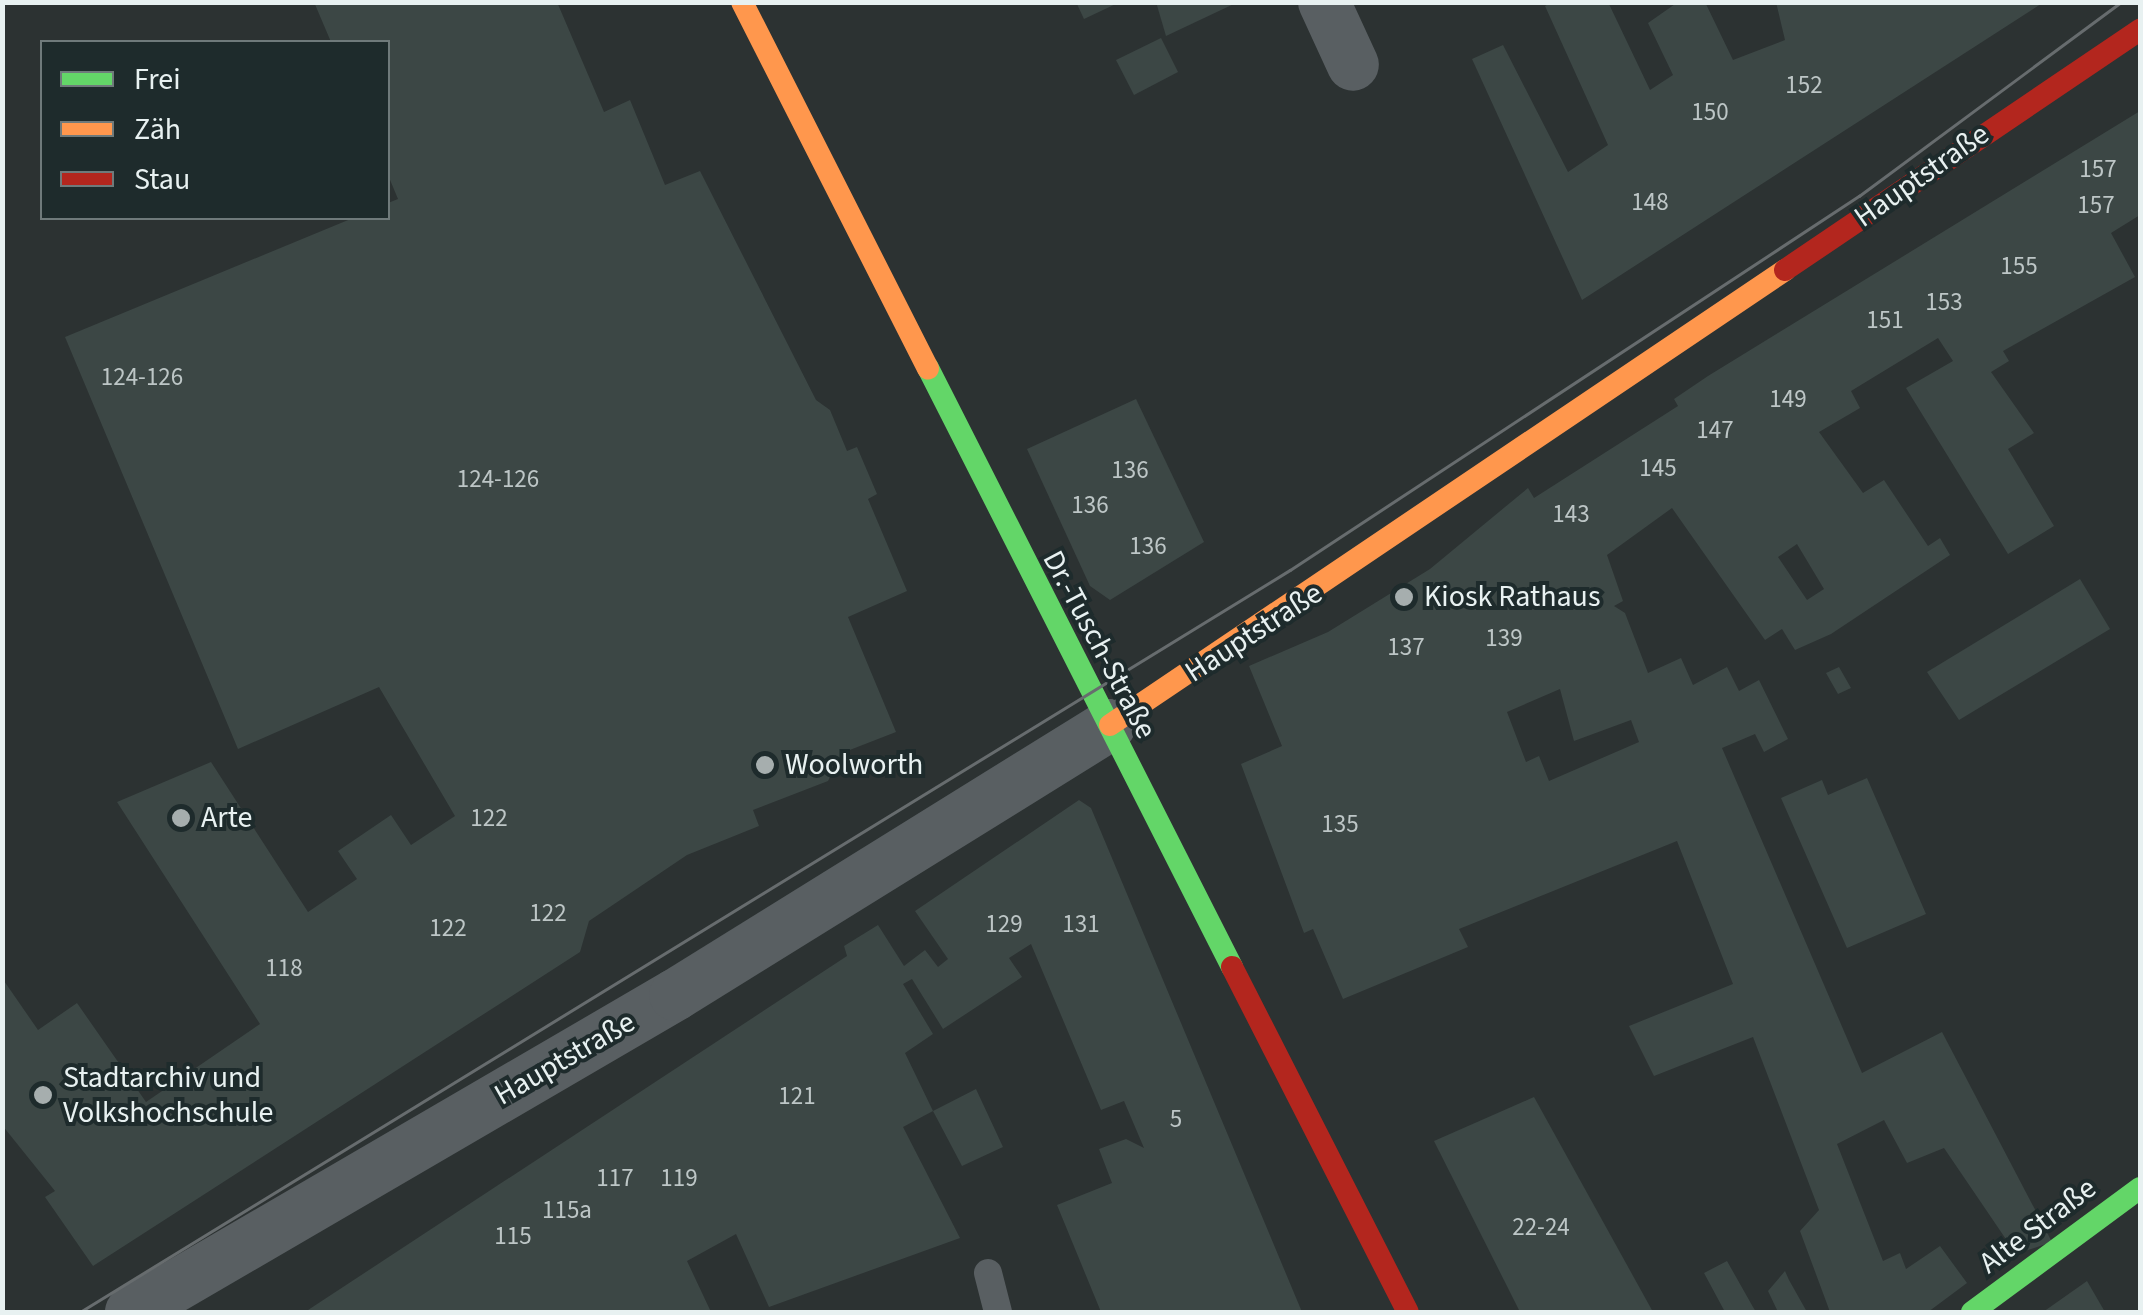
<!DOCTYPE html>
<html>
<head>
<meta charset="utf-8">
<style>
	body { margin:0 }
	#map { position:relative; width:2143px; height:1315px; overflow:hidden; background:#2c3232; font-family:"Source Sans 3",sans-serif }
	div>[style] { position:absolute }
	.building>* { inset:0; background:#3c4745 }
	.lane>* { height:28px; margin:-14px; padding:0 14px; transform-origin:14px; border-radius:14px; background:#595f62 }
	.street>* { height:52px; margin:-26px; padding:0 26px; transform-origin:26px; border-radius:26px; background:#595f62 }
	.fast>* { height:22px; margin:-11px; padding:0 11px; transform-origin:11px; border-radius:11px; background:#63d668 }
	.slow>* { height:22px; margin:-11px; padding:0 11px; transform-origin:11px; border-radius:11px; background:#ff974d }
	.jam>* { height:22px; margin:-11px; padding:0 11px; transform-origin:11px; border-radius:11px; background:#b3261e }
	.tram>* { height:2.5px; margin:-1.25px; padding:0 1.25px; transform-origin:1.25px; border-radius:1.25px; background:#676c6e }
	.dots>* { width:28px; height:28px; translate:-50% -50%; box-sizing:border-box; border:5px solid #1e2b2c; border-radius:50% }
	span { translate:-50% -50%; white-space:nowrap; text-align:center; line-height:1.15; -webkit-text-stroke:8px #1e2b2c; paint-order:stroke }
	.number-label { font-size:25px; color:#bdc6c6 }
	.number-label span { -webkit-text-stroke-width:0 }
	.street-label { font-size:30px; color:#e8f1f1 }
	.poi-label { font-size:30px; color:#e8f1f1 }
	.left { translate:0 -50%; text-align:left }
	.frame { position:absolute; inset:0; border:5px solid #e8f1f1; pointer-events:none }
	.legend { position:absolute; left:40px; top:40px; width:350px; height:180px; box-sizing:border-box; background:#1e2b2c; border:2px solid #6f7a7b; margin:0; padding:12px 18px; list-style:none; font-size:30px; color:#e8f1f1 }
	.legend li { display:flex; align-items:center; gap:20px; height:50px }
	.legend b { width:50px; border:2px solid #6f7a7b }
</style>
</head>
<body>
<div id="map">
	<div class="building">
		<i style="clip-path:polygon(314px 2px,557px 2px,604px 112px,630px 100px,665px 185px,700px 171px,816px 400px,830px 410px,847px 451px,857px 447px,877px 494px,868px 499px,907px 591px,848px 617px,896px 732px,842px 753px,828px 781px,753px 810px,759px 826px,687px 855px,589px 921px,580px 952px,93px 1266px,45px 1197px,55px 1191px,2px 1125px,2px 978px,38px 1030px,77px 1003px,146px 1102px,260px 1024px,117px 802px,211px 762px,308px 912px,357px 879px,338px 851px,391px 815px,411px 845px,455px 816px,379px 687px,238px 749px,65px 337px,353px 218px,388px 218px,388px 203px,398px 199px,388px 175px,388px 42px,331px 42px)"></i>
		<i style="clip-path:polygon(1076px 2px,1120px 2px,1084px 19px)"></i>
		<i style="clip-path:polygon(1156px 2px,1238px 2px,1166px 36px)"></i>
		<i style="clip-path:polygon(1552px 2px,1608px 2px,1650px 90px,1673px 75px,1648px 23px,1678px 2px,1705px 2px,1733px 60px,1785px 40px,1776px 2px,2044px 2px,1582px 300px,1472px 59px,1503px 45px,1568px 172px,1608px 145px,1545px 6px)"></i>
		<i style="clip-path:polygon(1161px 38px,1178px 72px,1134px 95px,1116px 60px)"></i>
		<i style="clip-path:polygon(evenodd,2140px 111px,2140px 215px,2111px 233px,2135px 277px,2003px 351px,2009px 361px,1991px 372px,2034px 433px,2008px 449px,2054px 526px,2008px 554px,1906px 388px,1953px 361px,1938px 338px,1851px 391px,1860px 408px,1819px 432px,1863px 493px,1884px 480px,1928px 546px,1940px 538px,1950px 555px,1831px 634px,1795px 650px,1782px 629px,1765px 640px,1672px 508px,1607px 555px,1623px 601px,1614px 606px,1625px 613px,1648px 673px,1681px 658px,1693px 685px,1727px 667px,1739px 691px,1759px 680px,1788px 739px,1764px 752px,1755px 734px,1722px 748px,1862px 1073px,1942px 1032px,2052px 1242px,2016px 1254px,1944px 1148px,1907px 1163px,1884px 1120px,1837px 1144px,1883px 1261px,1900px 1253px,1906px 1269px,1940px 1246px,1967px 1283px,1928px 1312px,1830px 1312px,1800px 1231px,1819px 1210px,1753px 1037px,1654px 1076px,1629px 1026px,1733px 984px,1677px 841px,1459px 929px,1468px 947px,1343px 999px,1313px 929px,1304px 933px,1241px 764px,1282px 746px,1249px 666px,1328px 632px,1430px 569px,1528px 488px,1534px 498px,1678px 406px,1674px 399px,1708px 376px,2140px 111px,1797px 544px,1824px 589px,1807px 600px,1778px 557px,1797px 544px,2140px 111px,1560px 689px,1574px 741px,1631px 720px,1639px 742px,1549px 781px,1539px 756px,1526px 762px,1507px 712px,1560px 689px)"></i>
		<i style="clip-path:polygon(1136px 399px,1204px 542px,1110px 600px,1090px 586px,1027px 449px)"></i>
		<i style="clip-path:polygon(2080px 579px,2110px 629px,1959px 720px,1927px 672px)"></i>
		<i style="clip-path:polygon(1839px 667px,1851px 688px,1838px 694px,1826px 673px)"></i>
		<i style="clip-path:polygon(1867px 778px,1926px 914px,1847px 948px,1781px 798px,1822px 780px,1828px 795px)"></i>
		<i style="clip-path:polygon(1079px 800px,1091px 808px,1302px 1312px,1101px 1312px,1057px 1205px,1112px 1183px,1099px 1149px,1126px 1139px,1144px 1148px,1124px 1101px,1101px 1110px,1031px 944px,1009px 958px,1022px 977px,943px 1029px,912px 979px,903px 984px,933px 1034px,905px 1053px,933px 1111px,976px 1089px,1003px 1147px,962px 1166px,933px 1111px,903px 1127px,960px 1238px,769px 1307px,736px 1234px,687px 1261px,711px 1312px,305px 1312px,847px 956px,844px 946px,878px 925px,904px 966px,925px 950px,938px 967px,948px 959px,915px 911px)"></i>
		<i style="clip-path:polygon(1534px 1097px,1653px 1312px,1520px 1312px,1434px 1141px)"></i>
		<i style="clip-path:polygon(1727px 1261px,1753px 1307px,1756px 1312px,1725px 1312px,1704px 1273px)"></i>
		<i style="clip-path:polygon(1785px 1271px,1789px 1280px,1807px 1312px,1778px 1312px,1768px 1291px)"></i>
		<i style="clip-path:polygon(2087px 1281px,2105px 1312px,2043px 1312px)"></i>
	</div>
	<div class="lane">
		<i style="left:988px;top:1273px;width:40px;rotate:75.6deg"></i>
	</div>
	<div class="street">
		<i style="left:1324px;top:2px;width:69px;rotate:65.3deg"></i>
		<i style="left:131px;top:1312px;width:630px;rotate:-30.23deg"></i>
		<i style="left:675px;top:995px;width:512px;rotate:-31.83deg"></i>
	</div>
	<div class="fast">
		<i style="left:928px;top:368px;width:672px;rotate:63.09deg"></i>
		<i style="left:1972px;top:1312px;width:209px;rotate:-36.4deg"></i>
	</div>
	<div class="slow">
		<i style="left:742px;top:2px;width:411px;rotate:63.1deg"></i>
		<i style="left:1110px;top:725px;width:814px;rotate:-33.98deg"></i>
	</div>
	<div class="jam">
		<i style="left:1785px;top:270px;width:429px;rotate:-34.1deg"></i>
		<i style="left:1232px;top:967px;width:387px;rotate:63deg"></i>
	</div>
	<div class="tram">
		<i style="left:80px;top:1312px;width:1419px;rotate:-31.52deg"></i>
		<i style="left:1290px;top:570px;width:681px;rotate:-33.32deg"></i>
		<i style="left:1859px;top:196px;width:326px;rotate:-36.5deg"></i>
	</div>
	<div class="dots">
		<i style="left:1404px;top:597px;background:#a6aeae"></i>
		<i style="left:765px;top:765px;background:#a6aeae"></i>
		<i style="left:181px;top:818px;background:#a6aeae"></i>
		<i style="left:43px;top:1095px;background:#a6aeae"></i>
	</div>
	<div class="number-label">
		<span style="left:1804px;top:85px">152</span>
		<span style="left:1710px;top:112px">150</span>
		<span style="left:2098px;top:169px">157</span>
		<span style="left:1650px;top:202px">148</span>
		<span style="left:2096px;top:205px">157</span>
		<span style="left:2019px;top:266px">155</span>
		<span style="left:1944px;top:302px">153</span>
		<span style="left:1885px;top:320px">151</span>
		<span style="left:142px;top:377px">124-126</span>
		<span style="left:1788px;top:399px">149</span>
		<span style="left:1715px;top:430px">147</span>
		<span style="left:1658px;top:468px">145</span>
		<span style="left:1130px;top:470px">136</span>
		<span style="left:498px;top:479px">124-126</span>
		<span style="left:1090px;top:505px">136</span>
		<span style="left:1571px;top:514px">143</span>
		<span style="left:1148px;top:546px">136</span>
		<span style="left:1504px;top:638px">139</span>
		<span style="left:1406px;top:647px">137</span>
		<span style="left:489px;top:818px">122</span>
		<span style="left:1340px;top:824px">135</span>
		<span style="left:548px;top:913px">122</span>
		<span style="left:1004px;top:924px">129</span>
		<span style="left:1081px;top:924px">131</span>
		<span style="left:448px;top:928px">122</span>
		<span style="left:284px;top:968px">118</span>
		<span style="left:797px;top:1096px">121</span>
		<span style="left:1176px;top:1119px">5</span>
		<span style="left:615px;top:1178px">117</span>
		<span style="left:679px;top:1178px">119</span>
		<span style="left:567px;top:1210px">115a</span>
		<span style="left:1541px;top:1227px">22-24</span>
		<span style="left:513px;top:1236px">115</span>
	</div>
	<div class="street-label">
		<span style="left:1922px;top:176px;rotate:-35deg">Hauptstraße</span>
		<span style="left:1254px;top:633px;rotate:-33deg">Hauptstraße</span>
		<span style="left:1099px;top:645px;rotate:62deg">Dr.-Tusch-Straße</span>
		<span style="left:565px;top:1059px;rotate:-30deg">Hauptstraße</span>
		<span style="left:2038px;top:1226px;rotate:-37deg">Alte Straße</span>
	</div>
	<div class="poi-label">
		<span class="left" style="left:1424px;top:597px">Kiosk Rathaus</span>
		<span class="left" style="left:785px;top:765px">Woolworth</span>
		<span class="left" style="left:201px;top:818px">Arte</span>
		<span class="left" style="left:63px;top:1095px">Stadtarchiv und<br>Volkshochschule</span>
	</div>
	<div class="frame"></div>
	<ul class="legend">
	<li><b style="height:12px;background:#63d668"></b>Frei</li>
	<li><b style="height:12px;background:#ff974d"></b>Zäh</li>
	<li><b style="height:12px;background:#b3261e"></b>Stau</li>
	</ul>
</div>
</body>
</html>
